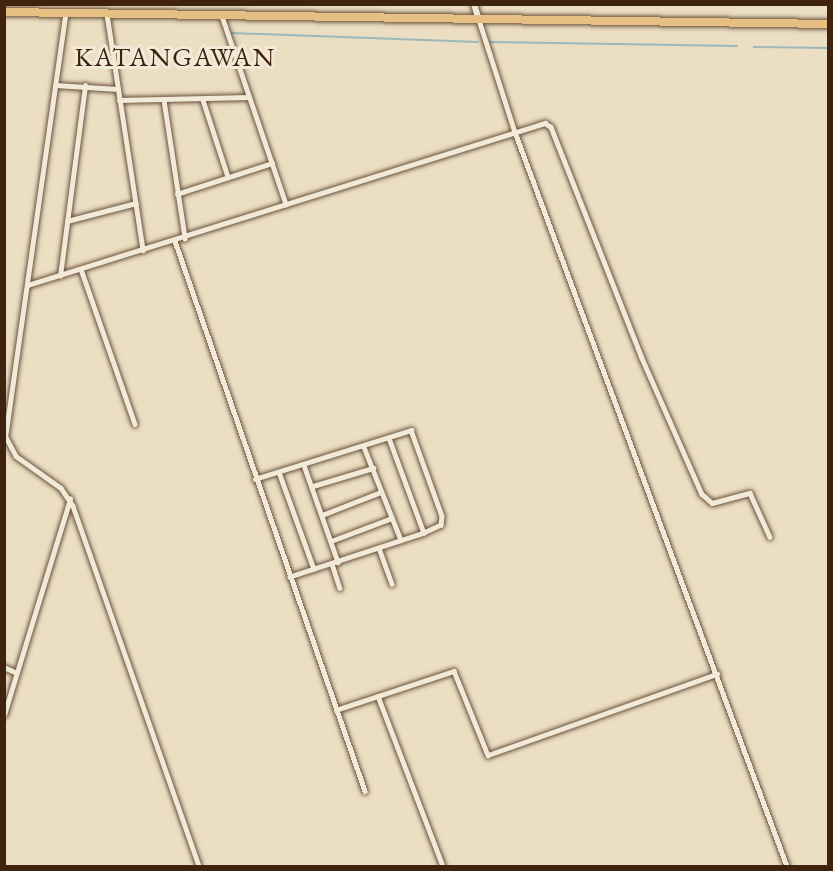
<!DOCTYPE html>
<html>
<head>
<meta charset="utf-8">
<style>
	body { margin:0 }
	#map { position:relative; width:833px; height:871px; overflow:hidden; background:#ebdec3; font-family:"EB Garamond",serif }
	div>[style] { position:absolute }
	.stream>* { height:1.5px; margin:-0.75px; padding:0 0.75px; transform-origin:0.75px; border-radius:0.75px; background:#9cbabe }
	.roads { filter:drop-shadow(0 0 2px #6b523b) drop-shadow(0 0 2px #6b523b) }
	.minor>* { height:4.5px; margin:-2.25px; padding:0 2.25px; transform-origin:2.25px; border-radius:2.25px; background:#f2ead8 }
	.tertiary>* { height:6px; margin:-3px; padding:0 3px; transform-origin:3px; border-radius:3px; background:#f2ead8 }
	.trunk>* { height:8px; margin:-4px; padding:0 4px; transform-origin:4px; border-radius:4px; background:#e6bf82 }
	span { translate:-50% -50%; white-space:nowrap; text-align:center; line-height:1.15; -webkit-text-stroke:6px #f2ead8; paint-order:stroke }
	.quarter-label { font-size:27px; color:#40230e; letter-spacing:1.5px }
	.frame { position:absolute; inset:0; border:6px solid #40230e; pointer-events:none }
</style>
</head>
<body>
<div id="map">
	<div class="stream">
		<i style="left:232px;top:33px;width:246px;rotate:2.1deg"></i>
		<i style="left:490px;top:42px;width:247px;rotate:0.9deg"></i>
		<i style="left:754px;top:47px;width:74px;rotate:0.8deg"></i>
	</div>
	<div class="roads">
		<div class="minor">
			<i style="left:66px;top:13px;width:428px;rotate:98.1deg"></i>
			<i style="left:6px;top:437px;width:21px;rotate:62deg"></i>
			<i style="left:16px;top:456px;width:55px;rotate:35.4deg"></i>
			<i style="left:61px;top:488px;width:22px;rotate:56deg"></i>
			<i style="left:73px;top:506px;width:381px;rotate:70.7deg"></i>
			<i style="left:107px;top:14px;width:239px;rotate:81.3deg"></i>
			<i style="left:222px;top:16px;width:199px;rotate:71.2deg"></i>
			<i style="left:479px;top:20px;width:118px;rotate:72.2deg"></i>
			<i style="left:515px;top:132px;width:783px;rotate:69.67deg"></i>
			<i style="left:55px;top:85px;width:63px;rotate:3.6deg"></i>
			<i style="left:119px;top:100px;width:130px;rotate:-1.3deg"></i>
			<i style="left:164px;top:100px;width:140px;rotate:81.3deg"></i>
			<i style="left:203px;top:100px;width:81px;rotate:72deg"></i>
			<i style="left:177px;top:194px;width:100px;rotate:-18.1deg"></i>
			<i style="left:67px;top:221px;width:71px;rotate:-14.6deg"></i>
			<i style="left:175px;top:241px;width:582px;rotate:70.94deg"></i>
			<i style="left:81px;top:269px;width:164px;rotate:70.8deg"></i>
			<i style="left:60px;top:276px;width:192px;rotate:-82.5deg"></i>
			<i style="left:28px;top:285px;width:542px;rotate:-17.4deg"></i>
			<i style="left:545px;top:123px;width:7px;rotate:34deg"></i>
			<i style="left:551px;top:127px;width:246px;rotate:68.5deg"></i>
			<i style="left:641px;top:356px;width:151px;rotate:66.2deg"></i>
			<i style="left:702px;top:494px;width:13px;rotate:42deg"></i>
			<i style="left:712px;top:503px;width:39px;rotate:-15deg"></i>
			<i style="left:750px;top:493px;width:48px;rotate:65.6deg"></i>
			<i style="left:389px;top:438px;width:101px;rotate:69.8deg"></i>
			<i style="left:364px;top:447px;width:100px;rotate:68.3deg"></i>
			<i style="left:304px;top:465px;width:103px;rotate:70.7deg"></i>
			<i style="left:279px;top:472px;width:103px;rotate:70.2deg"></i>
			<i style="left:255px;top:479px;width:164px;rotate:-17.4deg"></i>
			<i style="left:411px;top:430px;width:91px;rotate:70.2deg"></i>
			<i style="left:442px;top:516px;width:9px;rotate:96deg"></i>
			<i style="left:441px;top:525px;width:19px;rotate:155deg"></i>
			<i style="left:424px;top:533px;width:141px;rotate:161.8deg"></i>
			<i style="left:313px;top:486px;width:63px;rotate:-16.7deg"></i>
			<i style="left:322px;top:515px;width:63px;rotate:-21.3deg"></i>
			<i style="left:331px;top:541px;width:65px;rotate:-20.7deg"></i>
			<i style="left:379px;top:548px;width:38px;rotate:70deg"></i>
			<i style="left:332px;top:564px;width:25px;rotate:72deg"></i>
			<i style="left:4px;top:667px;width:14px;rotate:25deg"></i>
			<i style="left:378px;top:696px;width:182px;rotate:69.1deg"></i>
			<i style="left:336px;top:710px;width:124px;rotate:-18.3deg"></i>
			<i style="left:454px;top:671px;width:91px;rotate:68deg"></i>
			<i style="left:488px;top:755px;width:243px;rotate:-19.5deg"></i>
			<i style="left:4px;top:715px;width:226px;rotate:-73deg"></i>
		</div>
		<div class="tertiary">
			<i style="left:474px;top:4px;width:17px;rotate:73deg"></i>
		</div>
		<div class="trunk">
			<i style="left:4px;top:12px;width:824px;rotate:0.83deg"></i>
		</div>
	</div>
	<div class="quarter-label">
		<span style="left:175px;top:57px">KATANGAWAN</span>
	</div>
	<div class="frame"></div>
</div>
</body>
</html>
